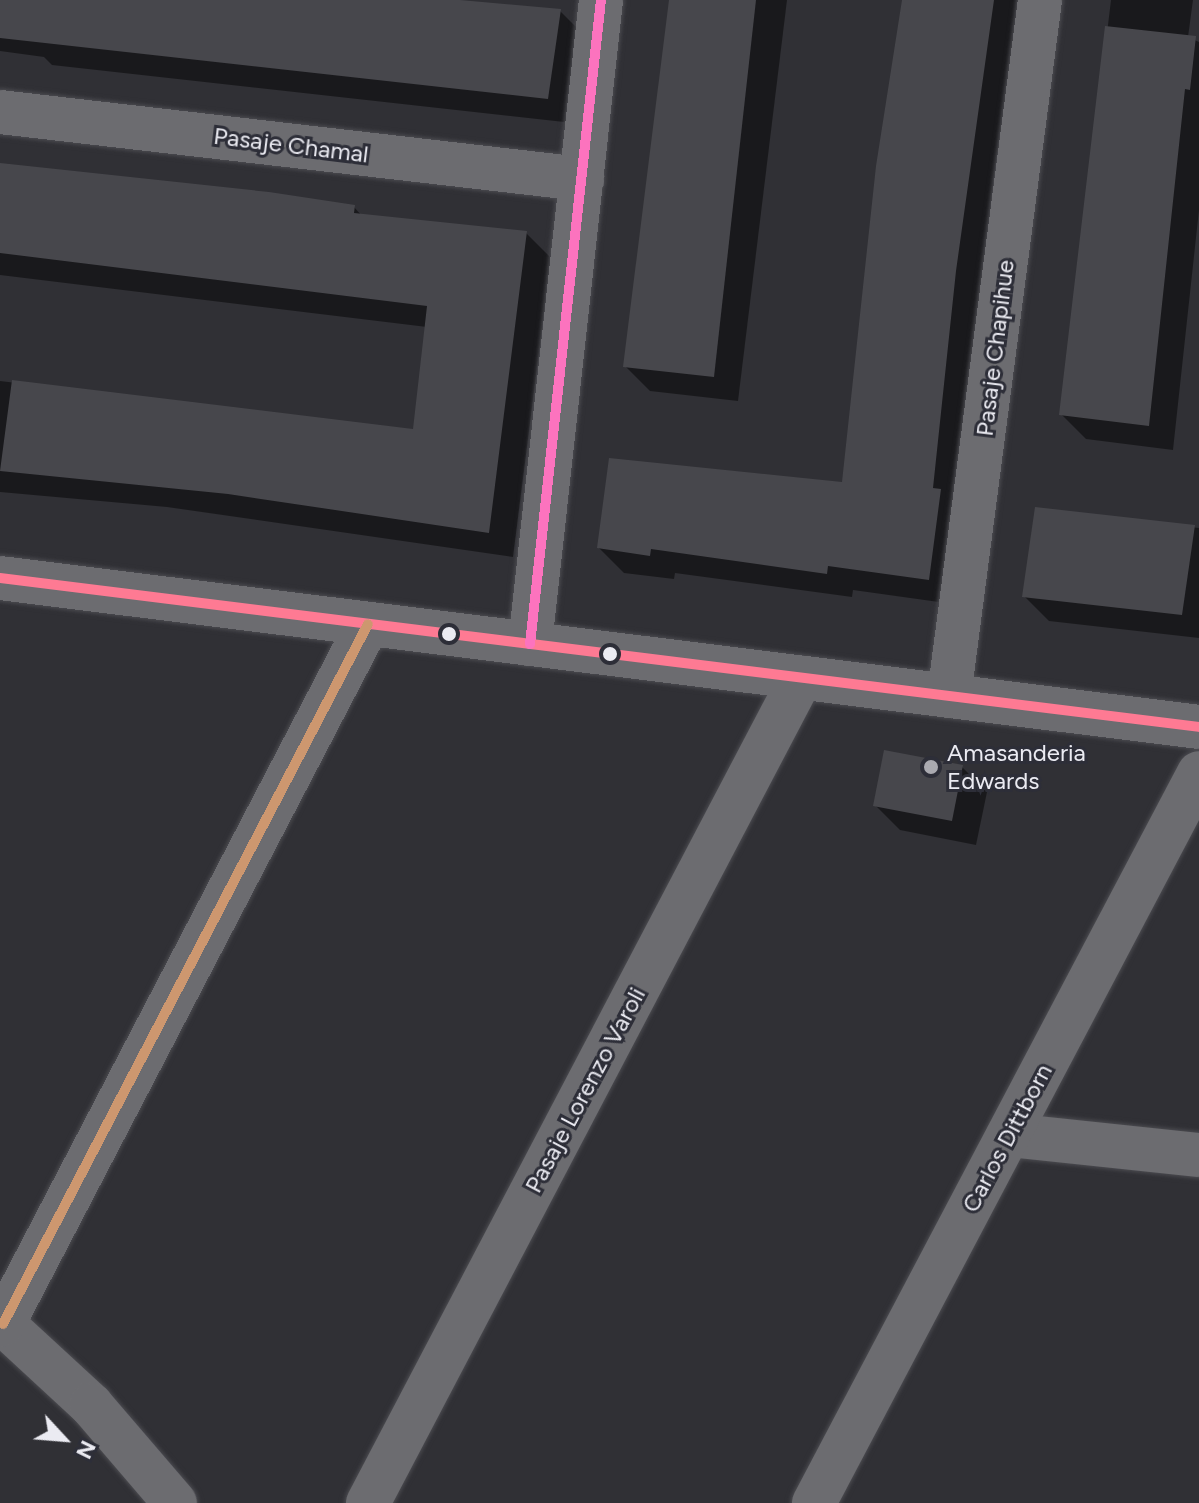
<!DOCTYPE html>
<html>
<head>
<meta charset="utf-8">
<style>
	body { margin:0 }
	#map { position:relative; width:1199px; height:1503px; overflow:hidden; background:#303035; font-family:Figtree,sans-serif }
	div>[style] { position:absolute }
	.shadow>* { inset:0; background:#0007 }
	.building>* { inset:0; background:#47474c }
	.roads { filter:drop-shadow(0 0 2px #4b4b50) drop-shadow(0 0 2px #4b4b50) }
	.minor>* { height:44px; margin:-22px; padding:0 22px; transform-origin:22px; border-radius:22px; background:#6c6c70 }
	.tertiary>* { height:44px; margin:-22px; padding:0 22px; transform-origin:22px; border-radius:22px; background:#6c6c70 }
	.bus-1>* { height:10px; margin:-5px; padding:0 5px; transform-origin:5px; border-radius:5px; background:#fe7a93 }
	.bus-2>* { height:10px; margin:-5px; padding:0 5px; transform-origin:5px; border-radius:5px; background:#fc73be }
	.bus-3>* { height:10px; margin:-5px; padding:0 5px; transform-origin:5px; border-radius:5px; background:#cd976f }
	.dots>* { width:22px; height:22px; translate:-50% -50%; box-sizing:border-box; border:4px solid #2d2e38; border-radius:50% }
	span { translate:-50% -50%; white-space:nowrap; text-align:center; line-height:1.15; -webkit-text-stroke:6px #2d2e38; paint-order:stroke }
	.street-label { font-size:24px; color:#ebebf2 }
	.poi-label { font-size:24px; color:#ebebf2 }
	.left { translate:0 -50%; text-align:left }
	.north { position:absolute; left:24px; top:1399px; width:80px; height:80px; -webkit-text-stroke:6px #2d2e38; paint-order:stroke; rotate:116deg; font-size:22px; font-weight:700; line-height:32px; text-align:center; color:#ebebf2 }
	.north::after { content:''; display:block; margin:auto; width:28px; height:36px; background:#ebebf2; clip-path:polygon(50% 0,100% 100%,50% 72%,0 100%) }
</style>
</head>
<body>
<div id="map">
	<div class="shadow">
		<i style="clip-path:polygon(0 0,431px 0,560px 11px,585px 36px,573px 123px,52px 65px,44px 57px,0 51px)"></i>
		<i style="clip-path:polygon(672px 0,787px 0,738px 401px,650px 391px,625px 366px)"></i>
		<i style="clip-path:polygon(904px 0,1020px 0,994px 176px,958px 509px,953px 604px,853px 590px,852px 597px,675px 573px,674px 579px,624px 573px,599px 548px,843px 485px)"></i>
		<i style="clip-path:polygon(1111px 0,1193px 0,1188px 37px,1199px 42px,1199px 210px,1173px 450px,1086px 439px,1061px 414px)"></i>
		<i style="clip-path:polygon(0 164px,354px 207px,362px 216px,526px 233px,551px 258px,513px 557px,167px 507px,0 492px,0 381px,415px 431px,427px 327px,0 275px)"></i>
		<i style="clip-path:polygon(1037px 510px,1199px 528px,1199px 638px,1049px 621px,1024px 596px)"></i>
		<i style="clip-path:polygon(962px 767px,987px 792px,976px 845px,900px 830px,875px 805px)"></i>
	</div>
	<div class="building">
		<i style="clip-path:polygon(0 0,460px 0,561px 9px,548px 99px,0 38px)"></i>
		<i style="clip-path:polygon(669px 0,756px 0,714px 377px,623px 367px)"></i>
		<i style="clip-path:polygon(902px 0,994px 0,956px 271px,933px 488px,941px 489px,929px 580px,828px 566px,827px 574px,651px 549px,650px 556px,597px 548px,609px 458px,842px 482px,876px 166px)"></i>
		<i style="clip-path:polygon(1105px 26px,1196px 36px,1190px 90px,1185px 89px,1149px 426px,1059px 415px)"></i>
		<i style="clip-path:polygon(0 163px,269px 192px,355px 205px,354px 213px,527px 231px,489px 533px,228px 494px,0 471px,12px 380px,413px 429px,427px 306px,0 253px)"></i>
		<i style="clip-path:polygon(1035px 507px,1195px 525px,1182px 615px,1022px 597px)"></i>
		<i style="clip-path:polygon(884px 750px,963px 765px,952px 821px,873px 806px)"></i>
	</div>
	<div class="roads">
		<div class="minor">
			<i style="left:0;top:112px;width:586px;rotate:6.57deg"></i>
			<i style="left:530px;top:644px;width:648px;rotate:-83.71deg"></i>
			<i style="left:949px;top:696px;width:702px;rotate:-82.55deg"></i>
			<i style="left:1009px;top:1135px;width:191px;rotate:6deg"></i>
			<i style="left:0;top:1321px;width:124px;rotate:42.7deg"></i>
			<i style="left:91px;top:1405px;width:129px;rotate:49.4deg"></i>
			<i style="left:3px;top:1324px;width:789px;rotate:-62.46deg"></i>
			<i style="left:368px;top:1503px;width:932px;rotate:-62.31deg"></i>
			<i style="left:814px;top:1503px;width:825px;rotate:-62.19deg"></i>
		</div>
		<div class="tertiary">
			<i style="left:0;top:578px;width:1208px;rotate:7.08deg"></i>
		</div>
	</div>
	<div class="bus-1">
		<i style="left:0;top:578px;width:1208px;rotate:7.08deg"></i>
	</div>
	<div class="bus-2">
		<i style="left:530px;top:644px;width:648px;rotate:-83.71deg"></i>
	</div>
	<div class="bus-3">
		<i style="left:3px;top:1324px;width:789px;rotate:-62.46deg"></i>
	</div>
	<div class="dots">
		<i style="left:449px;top:634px;background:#ebebf2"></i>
		<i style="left:610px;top:654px;background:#ebebf2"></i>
		<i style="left:931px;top:767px;background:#aaaab0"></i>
	</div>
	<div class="street-label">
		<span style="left:291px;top:145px;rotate:7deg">Pasaje Chamal</span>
		<span style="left:995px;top:348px;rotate:-83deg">Pasaje Chapihue</span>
		<span style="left:585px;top:1090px;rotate:-62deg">Pasaje Lorenzo Varoli</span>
		<span style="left:1007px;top:1138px;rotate:-62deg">Carlos Dittborn</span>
	</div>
	<div class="poi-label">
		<span class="left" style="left:947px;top:767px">Amasanderia<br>Edwards</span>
	</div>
	<div class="north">N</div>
</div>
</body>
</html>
